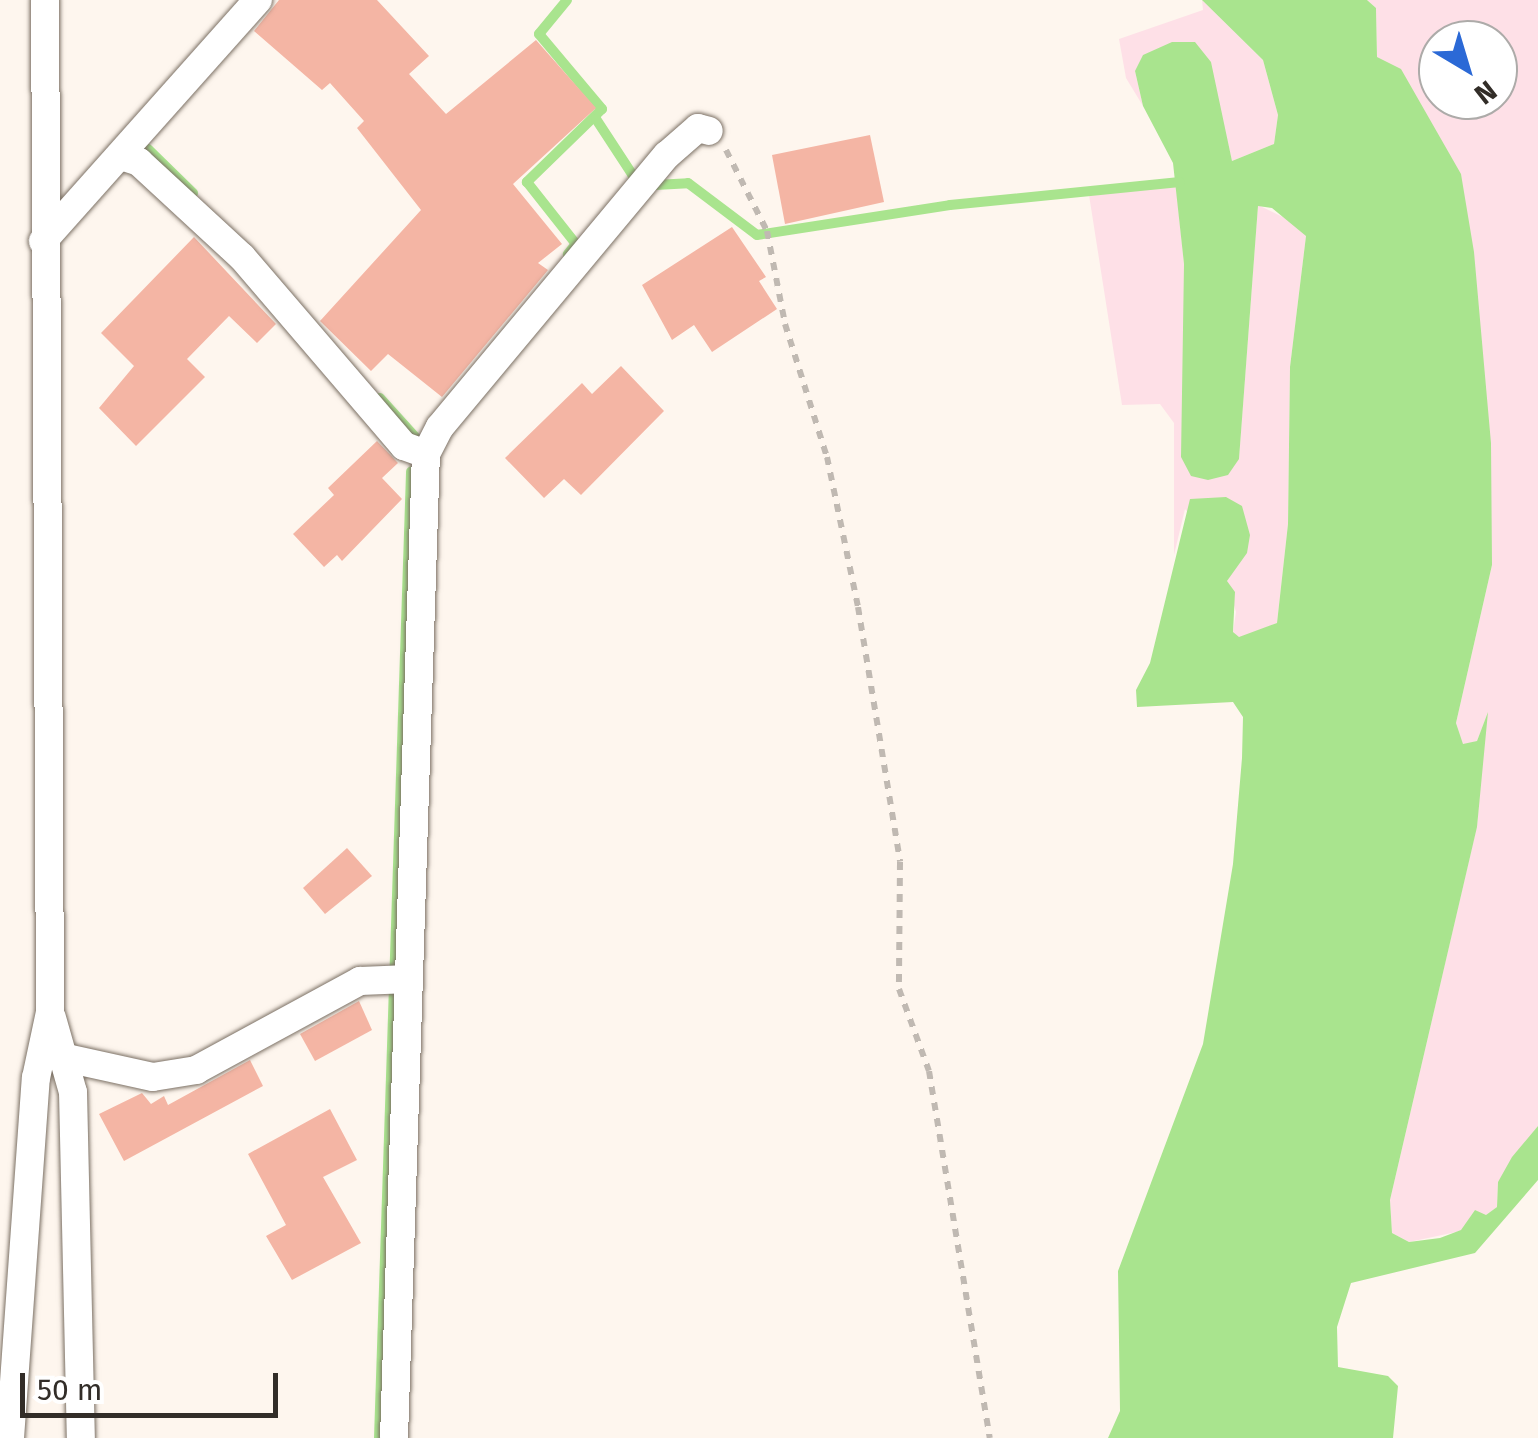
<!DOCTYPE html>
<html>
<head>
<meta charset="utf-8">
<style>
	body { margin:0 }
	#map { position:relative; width:1538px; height:1438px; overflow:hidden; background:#fef6ee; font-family:"Fira Sans",sans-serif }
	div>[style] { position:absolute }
	.green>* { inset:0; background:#fee0e7 }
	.water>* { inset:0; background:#a9e48e }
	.stream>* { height:10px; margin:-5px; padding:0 5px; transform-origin:5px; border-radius:5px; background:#a9e48e }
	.building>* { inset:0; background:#f4b5a4 }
	.path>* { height:6px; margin-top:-3px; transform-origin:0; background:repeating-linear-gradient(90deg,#c0b9b2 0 8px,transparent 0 16px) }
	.roads { filter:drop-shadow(0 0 2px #7b7064) drop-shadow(0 0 2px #7b7064) }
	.street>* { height:28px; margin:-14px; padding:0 14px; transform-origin:14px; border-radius:14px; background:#fff }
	span { translate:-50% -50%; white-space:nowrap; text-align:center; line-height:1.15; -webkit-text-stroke:8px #fff; paint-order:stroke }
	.north { position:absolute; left:1418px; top:20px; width:100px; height:100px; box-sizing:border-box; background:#fff; border:2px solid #adaba9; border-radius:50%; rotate:142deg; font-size:28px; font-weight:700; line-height:40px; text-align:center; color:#322d28 }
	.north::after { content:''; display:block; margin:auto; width:35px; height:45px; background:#2b69d6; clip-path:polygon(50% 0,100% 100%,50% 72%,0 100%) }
	.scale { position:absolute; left:20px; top:1373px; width:258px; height:45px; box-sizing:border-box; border:5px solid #322d28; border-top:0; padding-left:12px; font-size:30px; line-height:35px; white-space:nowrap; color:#322d28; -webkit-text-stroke:8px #fff; paint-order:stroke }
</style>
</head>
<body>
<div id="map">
	<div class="green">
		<i style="clip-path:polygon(1202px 0,1263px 60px,1278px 115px,1274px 144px,1232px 161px,1218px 101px,1135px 71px,1143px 106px,1126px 78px,1119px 39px,1203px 10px)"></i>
		<i style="clip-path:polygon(evenodd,1367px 0,1538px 0,1538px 1126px,1498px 1182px,1497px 1207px,1485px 1216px,1475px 1210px,1461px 1231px,1409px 1242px,1392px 1233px,1390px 1200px,1477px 826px,1486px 718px,1477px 741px,1463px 745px,1456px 723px,1492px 565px,1377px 57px,1376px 8px,1367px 0,1438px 40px,1498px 40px,1498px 100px,1438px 100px,1438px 40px)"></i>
		<i style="clip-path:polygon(1176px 186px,1184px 264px,1239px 458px,1258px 205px,1299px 225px,1306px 236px,1290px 367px,1288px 524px,1277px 623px,1239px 638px,1233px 632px,1236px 612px,1227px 581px,1234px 569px,1185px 509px,1174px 555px,1174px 423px,1160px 404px,1122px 405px,1089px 195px)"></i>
	</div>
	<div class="water">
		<i style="clip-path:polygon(1202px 0,1367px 0,1376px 8px,1377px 57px,1401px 69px,1461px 174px,1474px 252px,1491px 443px,1492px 565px,1456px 723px,1463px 744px,1477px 741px,1488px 712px,1477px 827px,1390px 1200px,1392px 1233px,1409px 1242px,1440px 1238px,1461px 1230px,1475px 1210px,1486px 1215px,1497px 1207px,1498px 1182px,1512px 1157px,1538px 1126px,1538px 1180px,1475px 1253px,1351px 1283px,1337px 1327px,1338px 1367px,1388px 1376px,1398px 1386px,1393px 1438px,1108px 1438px,1120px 1411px,1118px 1271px,1203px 1044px,1233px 864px,1242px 758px,1243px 717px,1233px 702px,1137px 707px,1136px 690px,1150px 663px,1190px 499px,1226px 497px,1242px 506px,1250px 535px,1247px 553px,1227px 581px,1235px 592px,1233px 632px,1239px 637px,1277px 623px,1288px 524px,1290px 367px,1306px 236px,1272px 208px,1258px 206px,1239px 459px,1228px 475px,1208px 480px,1191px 476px,1181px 457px,1184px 264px,1173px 163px,1143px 106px,1135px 71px,1143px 55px,1172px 42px,1195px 42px,1211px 62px,1232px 161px,1274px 144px,1278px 115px,1263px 60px)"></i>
	</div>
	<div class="stream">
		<i style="left:567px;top:0;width:44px;rotate:129.5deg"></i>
		<i style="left:539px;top:34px;width:98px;rotate:50deg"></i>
		<i style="left:602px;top:109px;width:105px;rotate:135.8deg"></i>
		<i style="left:527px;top:182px;width:79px;rotate:51.7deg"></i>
		<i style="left:576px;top:244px;width:13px;rotate:129deg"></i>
		<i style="left:596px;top:119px;width:66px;rotate:56.8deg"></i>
		<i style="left:632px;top:174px;width:25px;rotate:26deg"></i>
		<i style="left:655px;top:185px;width:33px;rotate:-3deg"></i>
		<i style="left:688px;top:183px;width:86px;rotate:37deg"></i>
		<i style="left:757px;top:235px;width:195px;rotate:-8.8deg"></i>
		<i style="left:950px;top:205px;width:231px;rotate:-5.7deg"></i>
		<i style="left:148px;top:149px;width:63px;rotate:44.4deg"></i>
		<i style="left:380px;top:398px;width:57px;rotate:47.9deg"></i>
		<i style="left:379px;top:1438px;width:967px;rotate:-88.1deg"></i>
	</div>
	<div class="building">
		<i style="clip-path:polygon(279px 0,377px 0,429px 56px,409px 74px,446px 114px,536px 40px,596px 108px,513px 184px,562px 244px,538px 263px,548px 270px,442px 397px,388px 354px,371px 371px,320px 321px,421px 210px,357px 128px,364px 121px,330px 83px,322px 90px,254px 31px)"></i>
		<i style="clip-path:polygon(870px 135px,884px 202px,785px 224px,772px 155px)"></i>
		<i style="clip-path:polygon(732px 227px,766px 277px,759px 281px,777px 309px,712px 352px,694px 325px,672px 340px,642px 285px)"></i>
		<i style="clip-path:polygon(194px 237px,276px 324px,257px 343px,229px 316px,187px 359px,205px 377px,136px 446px,99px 408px,134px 366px,101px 333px)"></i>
		<i style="clip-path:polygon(621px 366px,664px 411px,581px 495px,564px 479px,544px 498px,505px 458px,582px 383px,592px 394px)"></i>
		<i style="clip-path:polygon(377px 441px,398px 463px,382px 478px,402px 499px,342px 561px,337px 555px,324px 567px,293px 534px,334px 495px,328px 488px)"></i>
		<i style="clip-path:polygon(347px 848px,372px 876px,325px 914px,303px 888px)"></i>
		<i style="clip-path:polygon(359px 1001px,372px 1030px,315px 1061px,300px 1034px)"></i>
		<i style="clip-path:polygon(250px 1060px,263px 1086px,124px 1161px,99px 1114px,142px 1093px,151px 1104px,164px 1096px,168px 1105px)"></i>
		<i style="clip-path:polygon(330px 1109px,357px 1160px,323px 1177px,361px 1243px,292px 1280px,266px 1236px,286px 1225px,248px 1154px)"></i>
	</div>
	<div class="path">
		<i style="left:726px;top:150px;width:91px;rotate:63.2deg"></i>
		<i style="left:767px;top:231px;width:95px;rotate:79deg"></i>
		<i style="left:785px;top:324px;width:139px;rotate:72.5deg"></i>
		<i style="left:827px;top:457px;width:153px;rotate:78.3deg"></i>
		<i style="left:858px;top:607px;width:258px;rotate:80.6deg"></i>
		<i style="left:900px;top:862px;width:127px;rotate:90.5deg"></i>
		<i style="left:899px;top:989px;width:87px;rotate:69.9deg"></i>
		<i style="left:929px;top:1071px;width:372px;rotate:80.6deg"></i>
	</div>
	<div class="roads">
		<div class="street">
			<i style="left:124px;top:157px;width:16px;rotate:18deg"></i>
			<i style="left:139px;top:162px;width:140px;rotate:42.7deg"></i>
			<i style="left:242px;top:257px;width:249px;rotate:49.4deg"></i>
			<i style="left:404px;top:446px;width:23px;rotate:20deg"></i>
			<i style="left:43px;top:241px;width:323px;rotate:-48.3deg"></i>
			<i style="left:52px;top:1018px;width:77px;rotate:74.2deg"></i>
			<i style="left:73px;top:1092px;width:346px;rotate:88.7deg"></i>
			<i style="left:48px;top:1054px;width:107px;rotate:12.4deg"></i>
			<i style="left:153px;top:1077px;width:44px;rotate:-9.2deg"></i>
			<i style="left:196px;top:1070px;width:187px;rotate:-28.5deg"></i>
			<i style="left:360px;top:981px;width:49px;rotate:-2.3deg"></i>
			<i style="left:10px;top:1438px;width:361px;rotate:-85.9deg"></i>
			<i style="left:36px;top:1078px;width:67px;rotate:-78deg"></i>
			<i style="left:50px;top:1012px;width:1012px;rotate:-90.28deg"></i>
			<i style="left:394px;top:1438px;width:985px;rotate:-88.14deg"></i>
			<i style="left:426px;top:454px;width:30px;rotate:-63deg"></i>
			<i style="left:440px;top:427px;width:354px;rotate:-50.2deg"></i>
			<i style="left:667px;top:155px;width:41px;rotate:-41.1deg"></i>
			<i style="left:698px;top:128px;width:11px;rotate:15deg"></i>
		</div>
	</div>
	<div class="north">N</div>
	<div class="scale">50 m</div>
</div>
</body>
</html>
